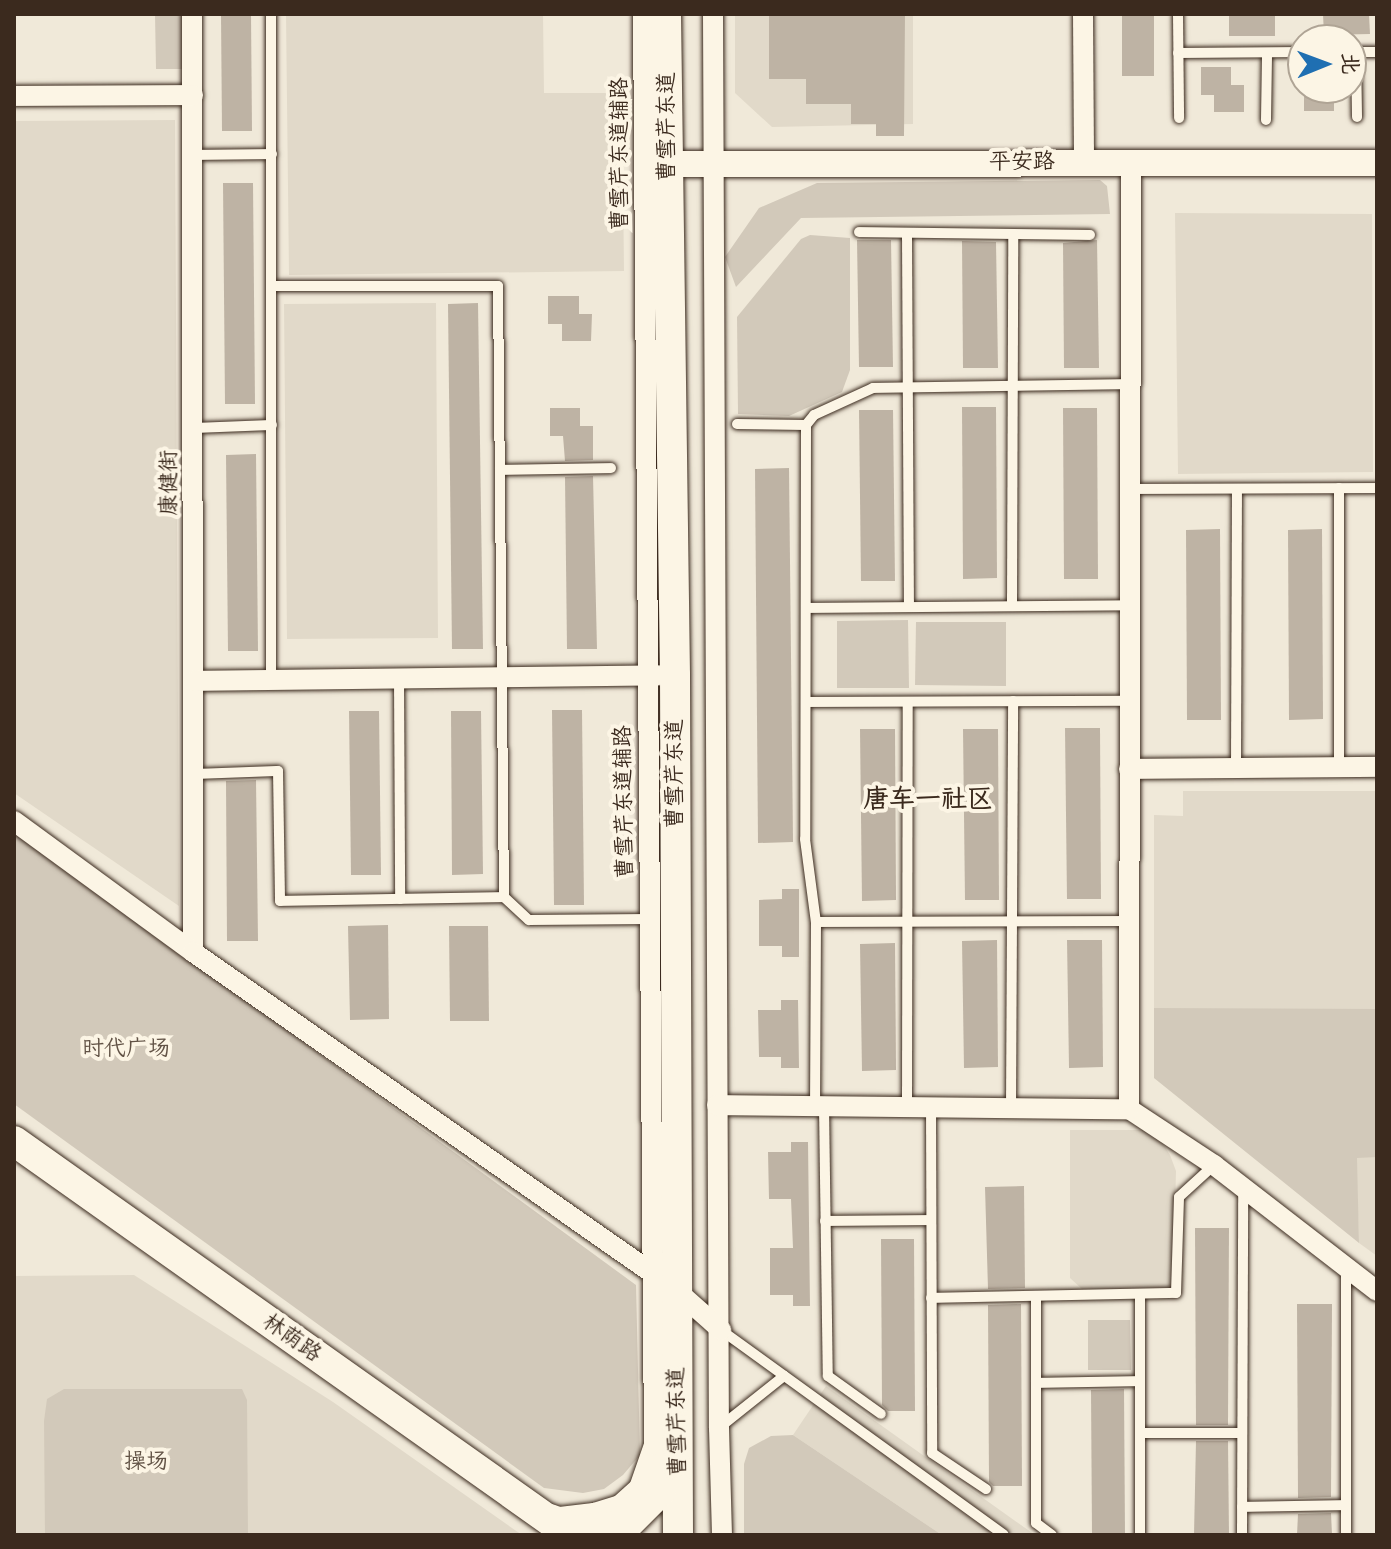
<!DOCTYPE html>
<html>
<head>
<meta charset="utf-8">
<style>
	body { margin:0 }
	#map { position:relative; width:1391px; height:1549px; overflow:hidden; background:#f0e9d9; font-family:"Balsamiq Sans","LXGW WenKai TC",sans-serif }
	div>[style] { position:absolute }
	.built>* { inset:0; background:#e1d9c9 }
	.green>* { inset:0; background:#d2c9ba }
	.building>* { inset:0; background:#beb3a4 }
	.roads { filter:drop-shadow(0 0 2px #3b2a1e) drop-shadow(0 0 2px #3b2a1e) }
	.service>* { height:10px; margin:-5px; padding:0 5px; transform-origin:5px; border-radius:5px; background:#fcf5e5 }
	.minor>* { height:20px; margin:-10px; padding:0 10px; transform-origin:10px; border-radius:10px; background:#fcf5e5 }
	.tertiary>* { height:26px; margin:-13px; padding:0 13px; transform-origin:13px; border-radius:13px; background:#fcf5e5 }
	.secondary>* { height:30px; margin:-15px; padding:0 15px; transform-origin:15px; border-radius:15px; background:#fcf5e5 }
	span { translate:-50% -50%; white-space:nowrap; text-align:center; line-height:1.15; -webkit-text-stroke:8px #fcf5e5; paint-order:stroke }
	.street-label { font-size:22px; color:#3b2a1e }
	.park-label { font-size:22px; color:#615245 }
	.quarter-label { font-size:26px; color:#3b2a1e; font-weight:700 }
	.frame { position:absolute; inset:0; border:16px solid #3b2a1e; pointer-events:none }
	.north { position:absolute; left:1287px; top:24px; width:80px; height:80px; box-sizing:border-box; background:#fcf5e5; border:2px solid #afa495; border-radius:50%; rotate:89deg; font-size:22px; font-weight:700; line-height:32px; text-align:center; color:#3b2a1e }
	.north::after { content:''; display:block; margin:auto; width:28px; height:36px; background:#1f6fb2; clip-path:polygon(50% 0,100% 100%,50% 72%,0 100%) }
</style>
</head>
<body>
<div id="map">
	<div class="built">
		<i style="clip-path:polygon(286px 14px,543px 14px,544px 93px,622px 93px,624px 271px,289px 275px)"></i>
		<i style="clip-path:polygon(735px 14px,913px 14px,913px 124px,772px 127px,735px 93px)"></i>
		<i style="clip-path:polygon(175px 120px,179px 906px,14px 793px,14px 121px)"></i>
		<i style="clip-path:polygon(1175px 213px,1372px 214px,1373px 472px,1178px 474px)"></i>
		<i style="clip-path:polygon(436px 303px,438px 638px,287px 639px,284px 304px)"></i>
		<i style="clip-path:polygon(1183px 791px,1377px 791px,1377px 1256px,1359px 1243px,1356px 1158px,1154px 1078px,1154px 815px,1183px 816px)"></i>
		<i style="clip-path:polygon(1070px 1130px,1142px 1130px,1159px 1138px,1170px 1155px,1176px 1171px,1173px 1283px,1165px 1289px,1082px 1289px,1070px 1278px)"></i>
		<i style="clip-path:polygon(134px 1275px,333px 1402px,522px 1535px,14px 1535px,14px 1276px)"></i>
		<i style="clip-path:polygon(826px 1386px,1035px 1535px,942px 1535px,793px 1435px)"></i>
	</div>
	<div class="green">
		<i style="clip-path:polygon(155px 14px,187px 14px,188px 69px,156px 69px)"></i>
		<i style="clip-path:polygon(1100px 180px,1107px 186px,1110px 214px,801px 218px,736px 287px,725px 257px,759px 208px,817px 183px)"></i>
		<i style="clip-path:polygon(810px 235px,850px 238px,850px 370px,842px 392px,789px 416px,738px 414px,737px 317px,801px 239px)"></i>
		<i style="clip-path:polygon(908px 620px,909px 688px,837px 688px,837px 621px)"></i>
		<i style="clip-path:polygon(916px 622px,1006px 622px,1006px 686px,915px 685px)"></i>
		<i style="clip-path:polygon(14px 831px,636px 1285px,640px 1455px,623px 1475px,604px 1489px,583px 1493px,544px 1488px,14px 1104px)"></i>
		<i style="clip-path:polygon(1154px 1008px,1377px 1009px,1377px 1157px,1357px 1158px,1359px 1243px,1154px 1078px)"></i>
		<i style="clip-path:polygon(1088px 1320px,1130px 1320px,1131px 1370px,1088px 1370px)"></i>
		<i style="clip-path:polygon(64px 1389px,242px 1389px,247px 1400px,248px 1535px,45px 1535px,44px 1421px,47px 1399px)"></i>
		<i style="clip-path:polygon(793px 1435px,942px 1535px,744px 1535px,744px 1464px,749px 1448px,771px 1436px)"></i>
	</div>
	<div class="building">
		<i style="clip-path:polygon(221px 14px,251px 14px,252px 131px,222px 131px)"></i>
		<i style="clip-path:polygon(769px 14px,905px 14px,904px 136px,876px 136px,876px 124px,851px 124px,851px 104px,806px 104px,806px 79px,769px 79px)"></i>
		<i style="clip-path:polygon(1122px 14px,1154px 14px,1154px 76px,1122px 76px)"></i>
		<i style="clip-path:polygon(1229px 14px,1275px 14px,1275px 36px,1229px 36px)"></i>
		<i style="clip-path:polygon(1323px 14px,1369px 14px,1370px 34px,1324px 35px)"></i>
		<i style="clip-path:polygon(1201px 67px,1231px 67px,1231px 85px,1244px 85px,1244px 112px,1214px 112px,1214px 95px,1201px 95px)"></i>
		<i style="clip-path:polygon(1304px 88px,1334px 88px,1334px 111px,1304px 111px)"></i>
		<i style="clip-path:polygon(223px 183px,253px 183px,255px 404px,225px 404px)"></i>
		<i style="clip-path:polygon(857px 240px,891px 240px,893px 367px,859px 367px)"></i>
		<i style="clip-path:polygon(1097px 240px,1099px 368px,1064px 368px,1063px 243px)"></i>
		<i style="clip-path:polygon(962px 241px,996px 242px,998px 368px,963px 368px)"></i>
		<i style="clip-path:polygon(548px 296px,579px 296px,579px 314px,592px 314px,591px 341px,562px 341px,562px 324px,548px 324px)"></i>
		<i style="clip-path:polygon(478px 303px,483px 649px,452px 649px,448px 304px)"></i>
		<i style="clip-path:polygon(962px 407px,996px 407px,997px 578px,963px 579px)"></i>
		<i style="clip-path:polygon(550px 408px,580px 408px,580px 426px,593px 426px,593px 460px,565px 461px,563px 436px,550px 436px)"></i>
		<i style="clip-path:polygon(1063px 408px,1097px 408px,1098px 579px,1064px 579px)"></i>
		<i style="clip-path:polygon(859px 410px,893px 410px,895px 581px,861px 581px)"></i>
		<i style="clip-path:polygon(256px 454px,258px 651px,228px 651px,226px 455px)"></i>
		<i style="clip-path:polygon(789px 468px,793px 842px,758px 843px,755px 469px)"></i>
		<i style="clip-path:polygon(593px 476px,597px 649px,567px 649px,565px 477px)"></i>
		<i style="clip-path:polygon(1220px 529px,1221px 720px,1187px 720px,1186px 530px)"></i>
		<i style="clip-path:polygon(1322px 529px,1323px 719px,1289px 720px,1288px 530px)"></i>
		<i style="clip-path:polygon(552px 710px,582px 710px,584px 905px,554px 905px)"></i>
		<i style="clip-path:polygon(349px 711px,379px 711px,381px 875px,351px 875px)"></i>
		<i style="clip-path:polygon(451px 711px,481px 711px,483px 874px,452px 875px)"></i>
		<i style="clip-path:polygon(1065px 728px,1100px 728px,1101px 899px,1067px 899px)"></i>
		<i style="clip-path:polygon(860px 729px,895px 729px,896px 900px,862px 901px)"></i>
		<i style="clip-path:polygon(963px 729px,998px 729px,999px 900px,965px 900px)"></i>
		<i style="clip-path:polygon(256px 780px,258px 941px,227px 941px,226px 781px)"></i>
		<i style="clip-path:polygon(782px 889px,799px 889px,799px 957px,782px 957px,782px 946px,759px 946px,759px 900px,782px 899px)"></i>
		<i style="clip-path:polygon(388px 925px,389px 1019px,350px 1020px,348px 926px)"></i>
		<i style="clip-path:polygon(449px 926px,488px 926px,489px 1021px,450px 1021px)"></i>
		<i style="clip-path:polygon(997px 940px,998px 1067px,964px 1068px,962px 941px)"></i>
		<i style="clip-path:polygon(1067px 940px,1102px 940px,1103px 1067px,1069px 1068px)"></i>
		<i style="clip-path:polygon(895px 943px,896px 1070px,862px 1071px,860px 944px)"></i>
		<i style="clip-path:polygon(781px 1000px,798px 1000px,799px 1068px,781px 1068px,781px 1057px,759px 1057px,758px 1010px,781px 1010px)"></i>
		<i style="clip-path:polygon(791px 1142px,808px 1142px,810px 1306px,793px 1306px,793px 1295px,770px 1295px,770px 1248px,793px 1248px,791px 1199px,769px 1199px,768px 1152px,791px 1152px)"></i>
		<i style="clip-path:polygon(1024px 1186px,1025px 1288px,988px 1289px,985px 1187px)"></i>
		<i style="clip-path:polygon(1195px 1228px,1229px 1228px,1228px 1425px,1196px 1425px)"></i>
		<i style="clip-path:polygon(881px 1239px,914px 1239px,915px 1411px,888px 1411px,882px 1405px)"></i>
		<i style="clip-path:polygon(1021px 1304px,1022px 1486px,993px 1486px,989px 1482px,988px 1305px)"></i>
		<i style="clip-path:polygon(1297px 1304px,1332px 1304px,1331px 1497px,1298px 1498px)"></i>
		<i style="clip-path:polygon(1124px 1389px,1125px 1535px,1092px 1535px,1091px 1390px)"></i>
		<i style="clip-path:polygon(1196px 1441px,1228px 1441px,1229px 1535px,1194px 1535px)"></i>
		<i style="clip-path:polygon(1331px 1513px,1332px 1535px,1297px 1535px,1298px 1514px)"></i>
	</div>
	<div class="roads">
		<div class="service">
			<i style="left:1178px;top:14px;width:104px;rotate:89.4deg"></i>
			<i style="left:1351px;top:52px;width:26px"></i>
			<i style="left:1356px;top:52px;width:65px;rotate:89.1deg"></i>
			<i style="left:1178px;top:53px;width:125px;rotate:-0.5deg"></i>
			<i style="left:1266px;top:120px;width:67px;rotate:-89.1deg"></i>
			<i style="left:193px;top:155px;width:79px;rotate:-0.7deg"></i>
			<i style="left:859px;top:232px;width:231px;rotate:0.7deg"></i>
			<i style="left:907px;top:234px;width:373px;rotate:89.7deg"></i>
			<i style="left:272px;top:286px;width:226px"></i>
			<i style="left:498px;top:286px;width:611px;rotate:89.44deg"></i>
			<i style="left:504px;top:897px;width:34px;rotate:43deg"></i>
			<i style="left:529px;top:920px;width:120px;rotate:-0.5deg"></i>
			<i style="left:737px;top:424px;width:69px;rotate:0.8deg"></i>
			<i style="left:806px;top:425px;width:13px;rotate:-51deg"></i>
			<i style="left:814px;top:415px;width:65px;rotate:-24.6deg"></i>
			<i style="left:873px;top:388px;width:257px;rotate:-0.9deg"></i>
			<i style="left:806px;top:425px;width:414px;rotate:90.1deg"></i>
			<i style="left:805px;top:839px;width:84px;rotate:82.5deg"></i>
			<i style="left:816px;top:922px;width:184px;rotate:90.3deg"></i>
			<i style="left:193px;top:428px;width:79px;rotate:-2.2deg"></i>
			<i style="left:500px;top:470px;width:111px;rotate:-1deg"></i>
			<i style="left:1130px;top:489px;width:247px;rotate:-0.2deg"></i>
			<i style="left:1012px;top:606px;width:371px;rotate:-89.8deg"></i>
			<i style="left:806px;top:608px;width:324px;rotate:-0.5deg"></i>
			<i style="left:399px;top:678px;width:221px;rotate:89.7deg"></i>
			<i style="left:271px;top:680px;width:666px;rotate:-90deg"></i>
			<i style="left:807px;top:702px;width:322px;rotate:-0.2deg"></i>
			<i style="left:1339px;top:767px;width:279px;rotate:-90deg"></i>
			<i style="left:1236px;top:768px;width:279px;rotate:-89.8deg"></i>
			<i style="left:193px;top:774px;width:85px;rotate:-2deg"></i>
			<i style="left:278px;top:771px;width:130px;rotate:89.1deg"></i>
			<i style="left:280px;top:901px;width:224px;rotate:-1deg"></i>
			<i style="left:816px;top:922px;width:313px;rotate:-0.2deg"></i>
			<i style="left:824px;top:1106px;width:270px;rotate:89.2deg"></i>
			<i style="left:828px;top:1376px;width:65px;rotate:35.6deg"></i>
			<i style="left:907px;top:1107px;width:405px;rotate:-89.9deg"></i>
			<i style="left:931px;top:1107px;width:346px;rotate:89.8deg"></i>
			<i style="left:932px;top:1453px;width:65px;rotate:33.7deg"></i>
			<i style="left:1011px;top:1108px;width:407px;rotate:-89.7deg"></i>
			<i style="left:825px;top:1221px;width:106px;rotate:-0.5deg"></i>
			<i style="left:1346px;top:1269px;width:266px;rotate:90deg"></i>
			<i style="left:1036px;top:1297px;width:226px;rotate:90deg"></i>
			<i style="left:1036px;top:1523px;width:20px;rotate:37deg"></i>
			<i style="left:931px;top:1298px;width:245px;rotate:-1.2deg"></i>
			<i style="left:1176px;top:1293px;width:96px;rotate:-88.2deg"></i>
			<i style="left:1179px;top:1197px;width:47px;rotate:-42.4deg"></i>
			<i style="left:721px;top:1330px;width:349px;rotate:35.9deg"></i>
			<i style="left:1036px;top:1383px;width:104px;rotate:-1.1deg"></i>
			<i style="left:720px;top:1427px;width:82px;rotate:-38.6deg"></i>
			<i style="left:1140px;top:1433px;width:102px"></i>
			<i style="left:1242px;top:1507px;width:104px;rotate:-1.1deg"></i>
			<i style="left:1140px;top:1535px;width:241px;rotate:-90deg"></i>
			<i style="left:1242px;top:1535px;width:345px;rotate:-89.8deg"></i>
		</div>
		<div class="minor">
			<i style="left:192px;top:14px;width:938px;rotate:89.94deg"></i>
			<i style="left:713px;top:14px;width:1414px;rotate:89.76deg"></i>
			<i style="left:719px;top:1428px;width:107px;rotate:88.4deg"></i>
			<i style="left:1083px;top:14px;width:148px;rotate:89.6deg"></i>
			<i style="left:14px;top:96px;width:179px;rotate:-0.3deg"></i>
			<i style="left:194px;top:681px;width:465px;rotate:-0.7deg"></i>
			<i style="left:1129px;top:769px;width:248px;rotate:-0.5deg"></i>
			<i style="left:14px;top:821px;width:222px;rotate:36.2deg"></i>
			<i style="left:193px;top:952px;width:588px;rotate:34.96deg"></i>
			<i style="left:675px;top:1289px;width:62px;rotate:41.7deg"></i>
			<i style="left:717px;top:1105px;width:412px;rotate:0.6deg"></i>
			<i style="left:1129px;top:1109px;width:102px;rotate:33.4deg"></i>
			<i style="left:1214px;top:1165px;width:206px;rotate:37.7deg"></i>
			<i style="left:1129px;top:1109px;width:947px;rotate:-89.88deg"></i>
			<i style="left:560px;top:1517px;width:34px;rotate:-7deg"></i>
			<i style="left:594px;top:1513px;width:27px;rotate:-17deg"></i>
			<i style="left:620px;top:1505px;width:25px;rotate:-42deg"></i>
			<i style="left:639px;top:1488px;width:46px;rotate:-70.8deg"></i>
			<i style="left:654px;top:1445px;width:1431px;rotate:-90.44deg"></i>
		</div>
		<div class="tertiary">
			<i style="left:667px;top:164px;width:710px;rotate:-0.08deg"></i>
		</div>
		<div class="secondary">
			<i style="left:666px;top:14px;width:661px;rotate:89.22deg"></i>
			<i style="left:675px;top:675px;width:860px;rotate:89.8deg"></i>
			<i style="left:14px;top:1141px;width:681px;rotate:35.32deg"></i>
			<i style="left:550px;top:1519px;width:33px;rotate:20deg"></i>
			<i style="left:581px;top:1530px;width:46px;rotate:-6.2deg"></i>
			<i style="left:627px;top:1525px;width:47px;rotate:-45deg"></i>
			<i style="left:660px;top:1492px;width:34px;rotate:-73deg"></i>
		</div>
	</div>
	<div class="street-label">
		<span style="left:667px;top:127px;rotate:-90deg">曹雪芹东道</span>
		<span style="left:620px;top:154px;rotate:-90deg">曹雪芹东道辅路</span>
		<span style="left:1022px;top:162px">平安路</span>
		<span style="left:169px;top:483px;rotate:-90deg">康健街</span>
		<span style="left:675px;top:774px;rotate:-90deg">曹雪芹东道</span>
		<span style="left:624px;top:802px;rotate:-91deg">曹雪芹东道辅路</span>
		<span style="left:292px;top:1338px;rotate:35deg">林荫路</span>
		<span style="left:677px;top:1422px;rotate:-91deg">曹雪芹东道</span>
	</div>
	<div class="park-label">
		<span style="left:126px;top:1049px">时代广场</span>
		<span style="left:146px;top:1462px">操场</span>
	</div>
	<div class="quarter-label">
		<span style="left:928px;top:800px">唐车一社区</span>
	</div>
	<div class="frame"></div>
	<div class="north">北</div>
</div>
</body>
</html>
